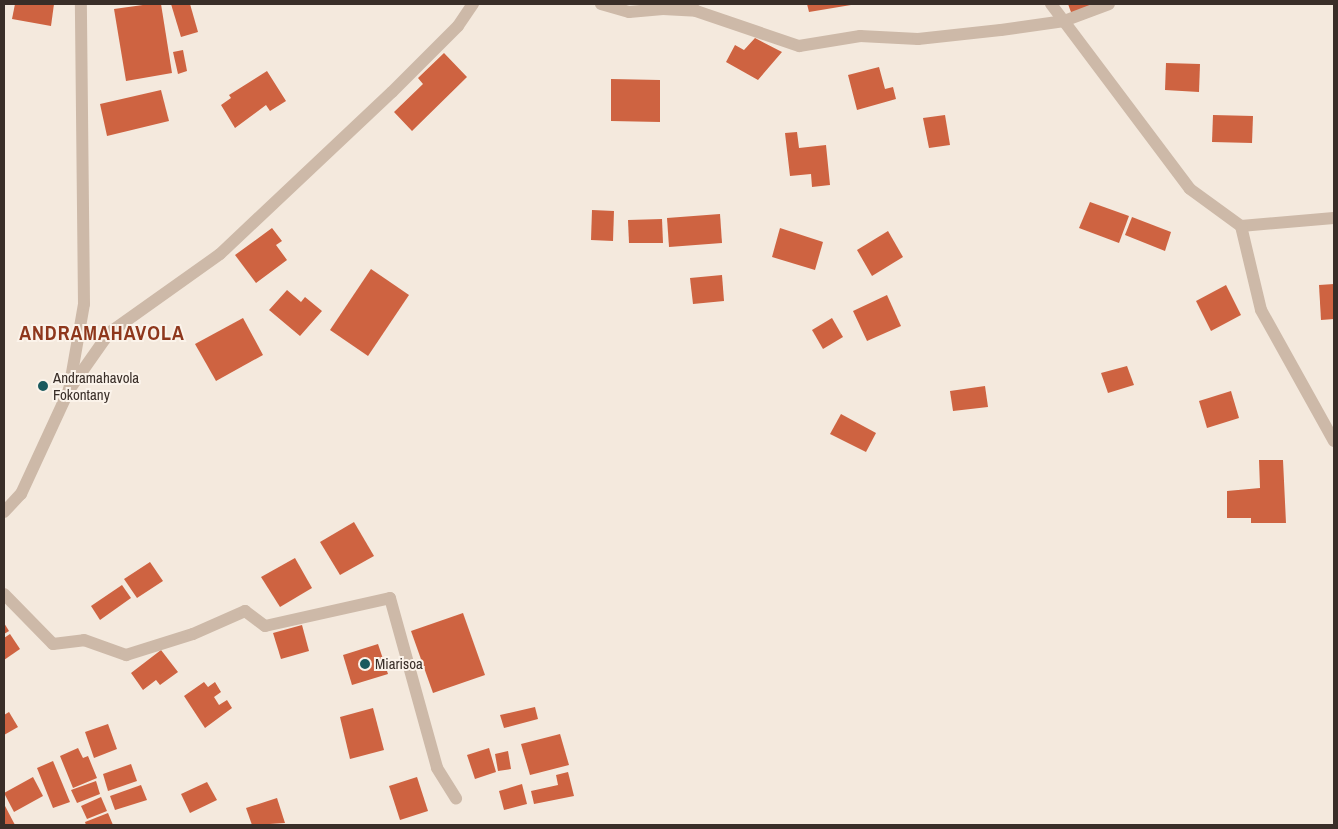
<!DOCTYPE html>
<html>
<head>
<meta charset="utf-8">
<style>
	body { margin:0 }
	#map { position:relative; width:1338px; height:829px; overflow:hidden; background:#f4e9dd; font-family:"Archivo Narrow",sans-serif }
	div>[style] { position:absolute }
	.building>* { inset:0; background:#ce6341 }
	.minor>* { height:12px; margin:-6px; padding:0 6px; transform-origin:6px; border-radius:6px; background:#cdb9a8 }
	.tertiary>* { height:12px; margin:-6px; padding:0 6px; transform-origin:6px; border-radius:6px; background:#cdb9a8 }
	.dots>* { width:14px; height:14px; translate:-50% -50%; box-sizing:border-box; border:2px solid #fbf3ea; border-radius:50% }
	span { translate:-50% -50%; white-space:nowrap; text-align:center; line-height:1.15; -webkit-text-stroke:4px #fbf3ea; paint-order:stroke }
	.poi-label { font-size:15px; color:#392e28 }
	.left { translate:0 -50%; text-align:left }
	.district-label { font-size:20px; color:#8e371c; font-weight:700; letter-spacing:1px }
	.frame { position:absolute; inset:0; border:5px solid #392e28; pointer-events:none }
</style>
</head>
<body>
<div id="map">
	<div class="building">
		<i style="clip-path:polygon(15px 4px,54px 4px,51px 26px,12px 19px)"></i>
		<i style="clip-path:polygon(150px 4px,161px 4px,172px 73px,126px 81px,114px 9px)"></i>
		<i style="clip-path:polygon(171px 4px,190px 4px,198px 32px,181px 37px)"></i>
		<i style="clip-path:polygon(807px 4px,851px 4px,851px 5px,809px 12px)"></i>
		<i style="clip-path:polygon(1068px 4px,1102px 4px,1072px 15px)"></i>
		<i style="clip-path:polygon(755px 38px,782px 52px,758px 80px,726px 62px,735px 45px,744px 50px)"></i>
		<i style="clip-path:polygon(183px 50px,187px 71px,178px 74px,173px 52px)"></i>
		<i style="clip-path:polygon(444px 53px,467px 77px,412px 131px,394px 112px,423px 84px,418px 78px)"></i>
		<i style="clip-path:polygon(1166px 63px,1200px 64px,1199px 92px,1165px 90px)"></i>
		<i style="clip-path:polygon(879px 67px,885px 89px,893px 87px,896px 99px,857px 110px,848px 75px)"></i>
		<i style="clip-path:polygon(267px 71px,286px 101px,270px 111px,266px 105px,235px 128px,221px 105px,231px 98px,229px 95px)"></i>
		<i style="clip-path:polygon(611px 79px,660px 80px,660px 122px,611px 121px)"></i>
		<i style="clip-path:polygon(161px 90px,169px 121px,107px 136px,100px 104px)"></i>
		<i style="clip-path:polygon(945px 115px,950px 145px,929px 148px,923px 118px)"></i>
		<i style="clip-path:polygon(1213px 115px,1253px 116px,1252px 143px,1212px 142px)"></i>
		<i style="clip-path:polygon(797px 132px,799px 148px,826px 145px,830px 185px,812px 187px,811px 174px,790px 176px,785px 133px)"></i>
		<i style="clip-path:polygon(1090px 202px,1129px 216px,1119px 243px,1079px 228px)"></i>
		<i style="clip-path:polygon(592px 210px,614px 211px,613px 241px,591px 240px)"></i>
		<i style="clip-path:polygon(720px 214px,722px 243px,669px 247px,667px 218px)"></i>
		<i style="clip-path:polygon(1132px 217px,1171px 232px,1165px 251px,1125px 235px)"></i>
		<i style="clip-path:polygon(662px 219px,663px 243px,629px 243px,628px 220px)"></i>
		<i style="clip-path:polygon(272px 228px,282px 241px,276px 245px,287px 260px,256px 283px,235px 255px)"></i>
		<i style="clip-path:polygon(780px 228px,823px 242px,815px 270px,772px 257px)"></i>
		<i style="clip-path:polygon(888px 231px,903px 257px,872px 276px,857px 250px)"></i>
		<i style="clip-path:polygon(371px 269px,409px 295px,368px 356px,330px 330px)"></i>
		<i style="clip-path:polygon(722px 275px,724px 301px,693px 304px,690px 278px)"></i>
		<i style="clip-path:polygon(1334px 284px,1334px 319px,1321px 320px,1319px 285px)"></i>
		<i style="clip-path:polygon(1226px 285px,1241px 315px,1211px 331px,1196px 301px)"></i>
		<i style="clip-path:polygon(287px 290px,301px 302px,305px 297px,322px 311px,300px 336px,269px 310px)"></i>
		<i style="clip-path:polygon(887px 295px,901px 326px,867px 341px,853px 311px)"></i>
		<i style="clip-path:polygon(243px 318px,263px 355px,216px 381px,195px 344px)"></i>
		<i style="clip-path:polygon(832px 318px,843px 337px,823px 349px,812px 330px)"></i>
		<i style="clip-path:polygon(1127px 366px,1134px 385px,1108px 393px,1101px 373px)"></i>
		<i style="clip-path:polygon(985px 386px,988px 407px,953px 411px,950px 391px)"></i>
		<i style="clip-path:polygon(1231px 391px,1239px 418px,1207px 428px,1199px 401px)"></i>
		<i style="clip-path:polygon(841px 414px,876px 433px,866px 452px,830px 434px)"></i>
		<i style="clip-path:polygon(1259px 460px,1283px 460px,1286px 523px,1251px 523px,1251px 518px,1227px 518px,1227px 491px,1260px 488px)"></i>
		<i style="clip-path:polygon(354px 522px,374px 556px,340px 575px,320px 542px)"></i>
		<i style="clip-path:polygon(295px 558px,312px 588px,280px 607px,261px 577px)"></i>
		<i style="clip-path:polygon(150px 562px,163px 581px,137px 598px,124px 579px)"></i>
		<i style="clip-path:polygon(122px 585px,131px 598px,100px 620px,91px 606px)"></i>
		<i style="clip-path:polygon(463px 613px,485px 675px,433px 693px,411px 631px)"></i>
		<i style="clip-path:polygon(4px 623px,9px 631px,4px 634px)"></i>
		<i style="clip-path:polygon(302px 625px,309px 651px,281px 659px,273px 633px)"></i>
		<i style="clip-path:polygon(10px 634px,20px 649px,4px 660px,4px 638px)"></i>
		<i style="clip-path:polygon(378px 644px,388px 674px,352px 685px,343px 655px)"></i>
		<i style="clip-path:polygon(161px 650px,178px 672px,160px 685px,156px 680px,143px 690px,131px 673px)"></i>
		<i style="clip-path:polygon(204px 682px,208px 687px,215px 682px,221px 692px,214px 697px,219px 705px,227px 700px,232px 708px,205px 728px,184px 696px)"></i>
		<i style="clip-path:polygon(535px 707px,538px 719px,504px 728px,500px 715px)"></i>
		<i style="clip-path:polygon(373px 708px,384px 750px,350px 759px,340px 717px)"></i>
		<i style="clip-path:polygon(9px 712px,18px 727px,4px 735px,4px 715px)"></i>
		<i style="clip-path:polygon(108px 724px,117px 749px,94px 758px,85px 732px)"></i>
		<i style="clip-path:polygon(560px 734px,569px 765px,530px 775px,521px 744px)"></i>
		<i style="clip-path:polygon(78px 748px,83px 758px,88px 756px,97px 778px,73px 788px,60px 756px)"></i>
		<i style="clip-path:polygon(489px 748px,496px 772px,475px 779px,467px 755px)"></i>
		<i style="clip-path:polygon(508px 751px,511px 769px,498px 771px,495px 754px)"></i>
		<i style="clip-path:polygon(53px 761px,70px 802px,53px 808px,37px 768px)"></i>
		<i style="clip-path:polygon(131px 764px,137px 781px,108px 791px,103px 774px)"></i>
		<i style="clip-path:polygon(568px 772px,574px 796px,534px 804px,531px 791px,558px 785px,556px 775px)"></i>
		<i style="clip-path:polygon(33px 777px,43px 796px,14px 812px,4px 793px)"></i>
		<i style="clip-path:polygon(417px 777px,428px 811px,400px 820px,389px 786px)"></i>
		<i style="clip-path:polygon(96px 781px,100px 794px,77px 803px,71px 790px)"></i>
		<i style="clip-path:polygon(207px 782px,217px 800px,190px 813px,181px 794px)"></i>
		<i style="clip-path:polygon(522px 784px,527px 804px,504px 810px,499px 791px)"></i>
		<i style="clip-path:polygon(141px 785px,147px 800px,115px 810px,110px 796px)"></i>
		<i style="clip-path:polygon(101px 797px,107px 811px,87px 819px,81px 806px)"></i>
		<i style="clip-path:polygon(277px 798px,285px 823px,252px 825px,246px 808px)"></i>
		<i style="clip-path:polygon(4px 804px,15px 825px,4px 825px)"></i>
		<i style="clip-path:polygon(108px 813px,113px 825px,86px 825px,85px 822px)"></i>
	</div>
	<div class="minor">
		<i style="left:601px;top:4px;width:29px;rotate:16deg"></i>
		<i style="left:629px;top:12px;width:34px;rotate:-5deg"></i>
		<i style="left:663px;top:9px;width:33px;rotate:3deg"></i>
		<i style="left:696px;top:11px;width:109px;rotate:18.8deg"></i>
		<i style="left:799px;top:46px;width:62px;rotate:-9.3deg"></i>
		<i style="left:860px;top:36px;width:58px;rotate:3deg"></i>
		<i style="left:918px;top:39px;width:83px;rotate:-6.2deg"></i>
		<i style="left:1001px;top:30px;width:64px;rotate:-8.1deg"></i>
		<i style="left:1064px;top:21px;width:48px;rotate:-20.7deg"></i>
		<i style="left:1051px;top:4px;width:231px;rotate:53.1deg"></i>
		<i style="left:1190px;top:189px;width:63px;rotate:36deg"></i>
		<i style="left:1241px;top:226px;width:93px;rotate:-4.9deg"></i>
		<i style="left:1241px;top:226px;width:86px;rotate:76.6deg"></i>
		<i style="left:1261px;top:310px;width:150px;rotate:60.9deg"></i>
		<i style="left:69px;top:390px;width:70px;rotate:-54.9deg"></i>
		<i style="left:109px;top:333px;width:136px;rotate:-35.4deg"></i>
		<i style="left:220px;top:254px;width:236px;rotate:-43.3deg"></i>
		<i style="left:392px;top:92px;width:93px;rotate:-45deg"></i>
		<i style="left:458px;top:26px;width:27px;rotate:-56deg"></i>
		<i style="left:4px;top:594px;width:70px;rotate:45.6deg"></i>
		<i style="left:53px;top:644px;width:31px;rotate:-7deg"></i>
		<i style="left:84px;top:640px;width:45px;rotate:19.7deg"></i>
		<i style="left:126px;top:655px;width:70px;rotate:-17.4deg"></i>
		<i style="left:193px;top:634px;width:57px;rotate:-23.9deg"></i>
		<i style="left:245px;top:611px;width:25px;rotate:37deg"></i>
		<i style="left:265px;top:626px;width:128px;rotate:-12.6deg"></i>
		<i style="left:390px;top:598px;width:176px;rotate:74.5deg"></i>
		<i style="left:437px;top:768px;width:36px;rotate:58deg"></i>
	</div>
	<div class="tertiary">
		<i style="left:4px;top:512px;width:25px;rotate:-47deg"></i>
		<i style="left:21px;top:494px;width:115px;rotate:-65.2deg"></i>
		<i style="left:69px;top:390px;width:87px;rotate:-80.1deg"></i>
		<i style="left:84px;top:304px;width:300px;rotate:-90.6deg"></i>
	</div>
	<div class="dots">
		<i style="left:43px;top:386px;background:#1b5a5e"></i>
		<i style="left:365px;top:664px;background:#1b5a5e"></i>
	</div>
	<div class="poi-label">
		<span class="left" style="left:53px;top:386px">Andramahavola<br>Fokontany</span>
		<span class="left" style="left:375px;top:664px">Miarisoa</span>
	</div>
	<div class="district-label">
		<span style="left:102px;top:332px">ANDRAMAHAVOLA</span>
	</div>
	<div class="frame"></div>
</div>
</body>
</html>
